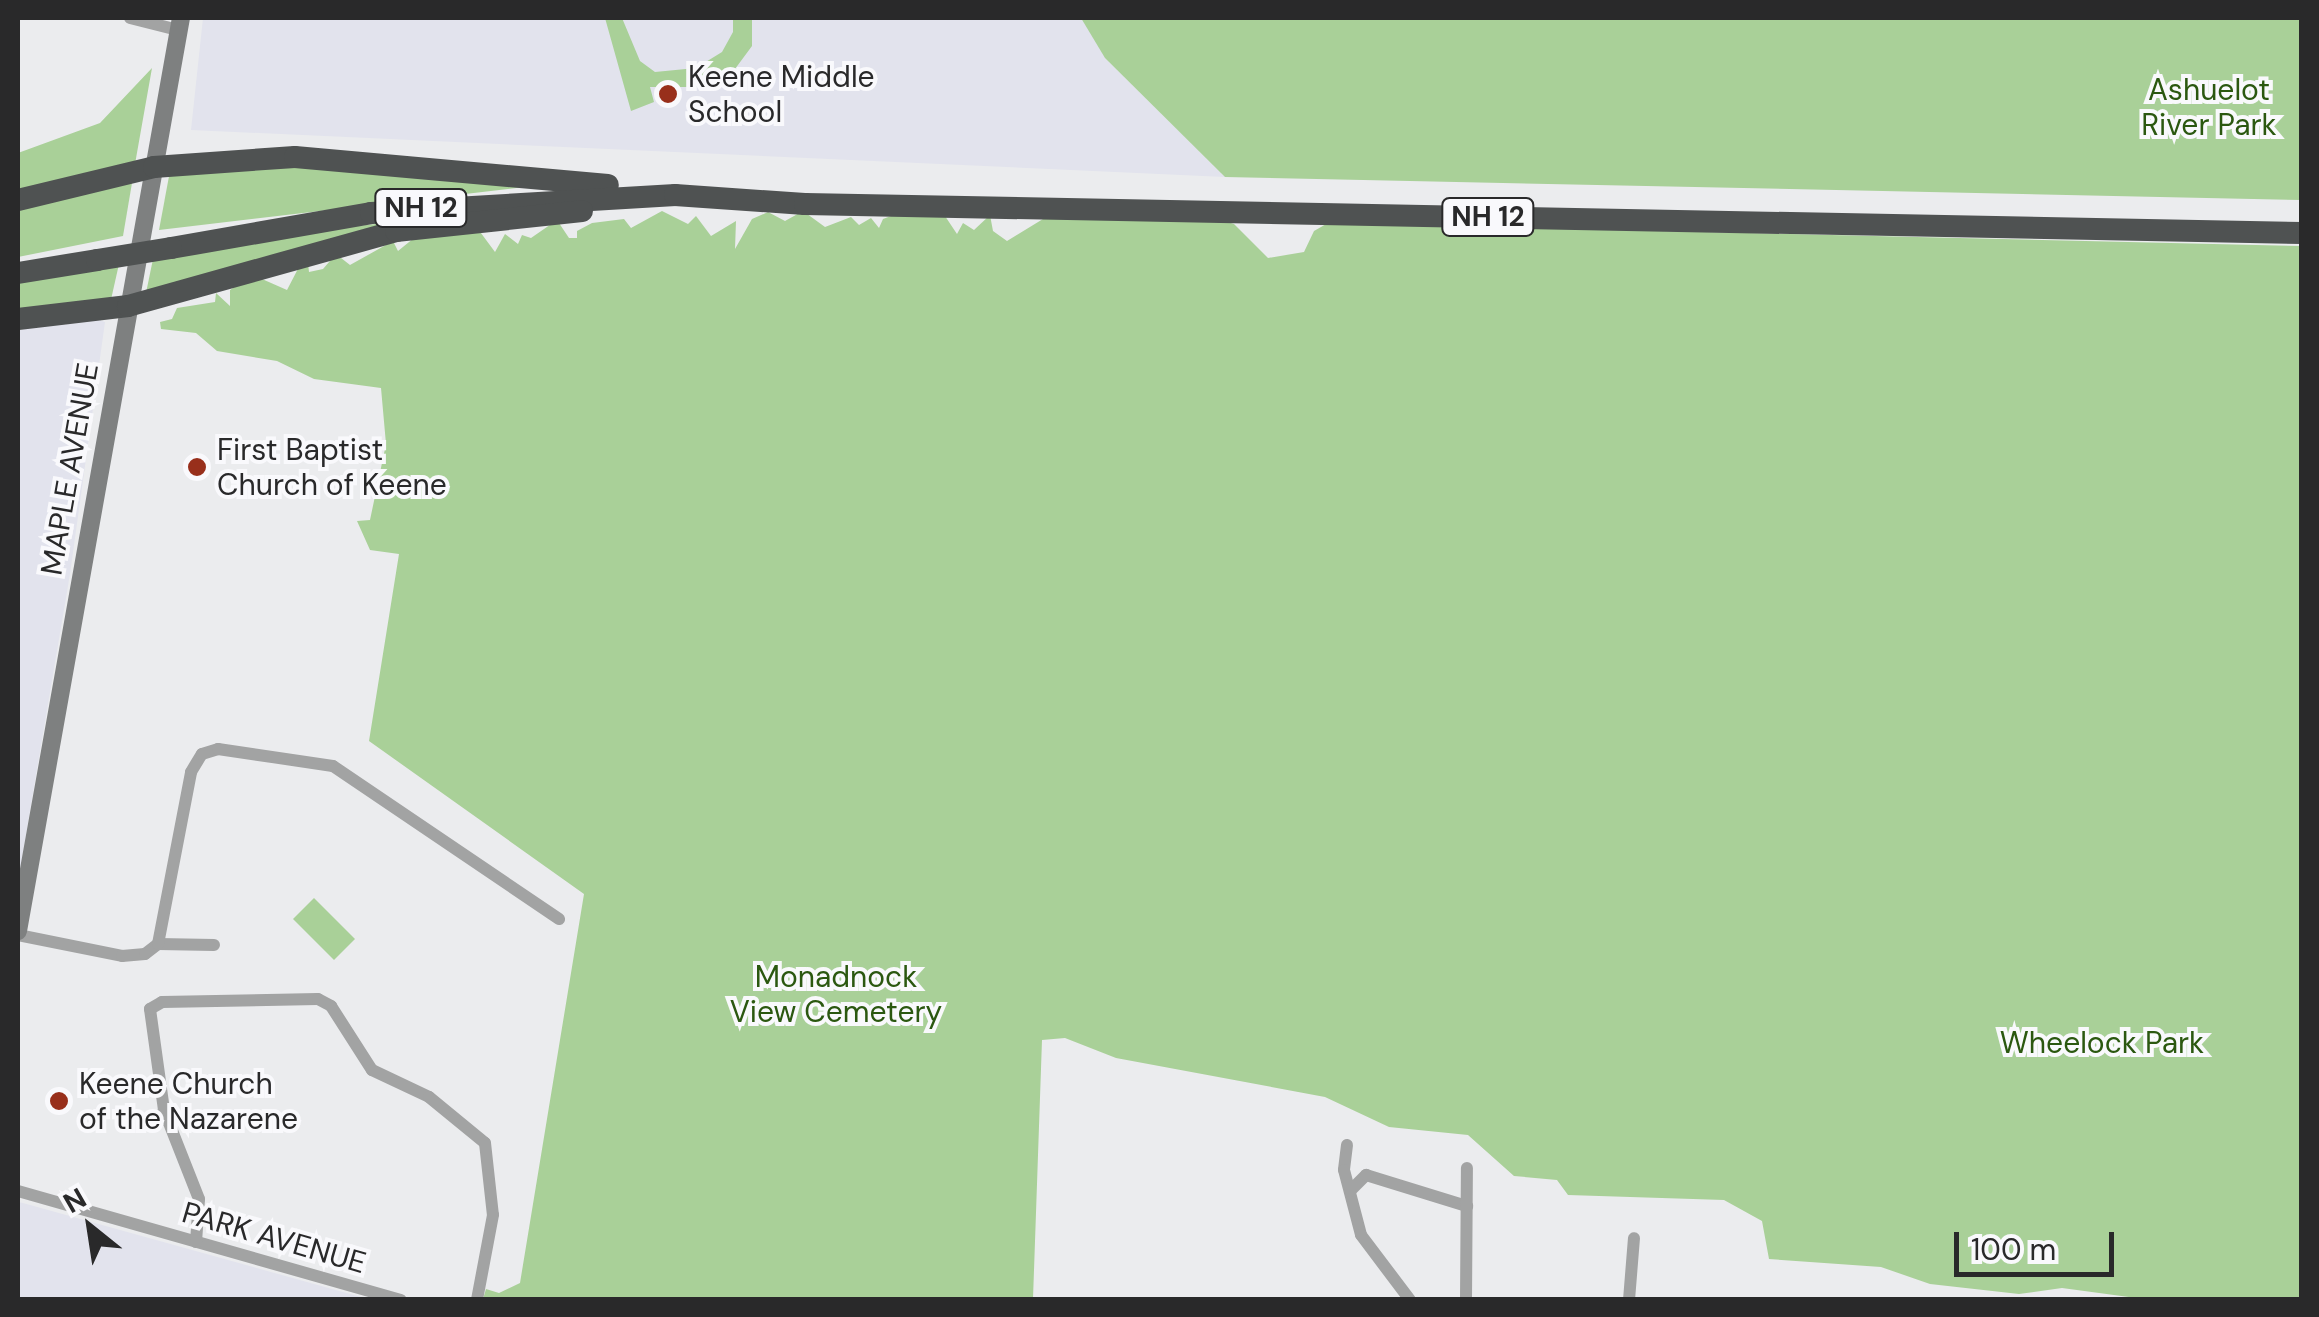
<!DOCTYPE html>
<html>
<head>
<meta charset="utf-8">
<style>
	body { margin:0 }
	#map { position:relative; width:2319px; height:1317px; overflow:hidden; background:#ebecee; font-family:"DM Sans",sans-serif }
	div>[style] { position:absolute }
	.built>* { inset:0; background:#e2e3ed }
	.green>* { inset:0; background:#a9d098 }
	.street>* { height:12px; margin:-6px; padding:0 6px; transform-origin:6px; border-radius:6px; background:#a2a3a3 }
	.secondary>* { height:18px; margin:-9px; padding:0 9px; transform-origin:9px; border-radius:9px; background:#7e8080 }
	.highway>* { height:22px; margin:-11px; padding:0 11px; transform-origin:11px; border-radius:11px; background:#4f5252 }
	.highway-bridge>* { height:22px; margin:-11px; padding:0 11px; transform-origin:11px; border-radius:11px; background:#4f5252 }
	.dots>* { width:28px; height:28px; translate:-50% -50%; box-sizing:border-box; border:5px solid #f9f9fc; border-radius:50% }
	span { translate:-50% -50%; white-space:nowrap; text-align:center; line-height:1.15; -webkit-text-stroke:8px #f9f9fc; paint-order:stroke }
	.shield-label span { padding:2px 8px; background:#f9f9fc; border:2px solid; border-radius:8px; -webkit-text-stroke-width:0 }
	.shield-label { font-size:28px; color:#29292a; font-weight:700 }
	.poi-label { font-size:30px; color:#29292a }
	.left { translate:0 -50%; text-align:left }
	.park-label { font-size:30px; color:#2b5810 }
	.street-label { font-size:30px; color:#29292a }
	.frame { position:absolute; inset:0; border:20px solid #29292a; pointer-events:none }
	.north { position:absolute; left:40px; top:1177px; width:100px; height:100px; -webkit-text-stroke:8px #f9f9fc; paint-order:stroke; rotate:330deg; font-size:28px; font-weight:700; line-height:40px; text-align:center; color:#29292a }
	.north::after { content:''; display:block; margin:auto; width:35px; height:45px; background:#29292a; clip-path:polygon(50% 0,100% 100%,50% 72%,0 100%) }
	.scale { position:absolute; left:1954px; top:1232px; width:160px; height:45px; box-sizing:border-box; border:5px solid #29292a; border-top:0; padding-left:12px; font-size:30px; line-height:35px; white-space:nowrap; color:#29292a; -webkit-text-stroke:8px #f9f9fc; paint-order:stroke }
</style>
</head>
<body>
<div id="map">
	<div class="built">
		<i style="clip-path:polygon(203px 18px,1105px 18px,1105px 58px,1225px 177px,191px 130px)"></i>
		<i style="clip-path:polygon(96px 319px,105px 322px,70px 574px,18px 882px,18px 330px)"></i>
		<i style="clip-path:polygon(18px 1202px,23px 1203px,368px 1299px,18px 1299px)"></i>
	</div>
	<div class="green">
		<i style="clip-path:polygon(605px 18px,622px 18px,640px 61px,655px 72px,696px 68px,722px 52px,733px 32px,733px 18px,752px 18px,752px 46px,735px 69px,699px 87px,650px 87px,654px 102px,631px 111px)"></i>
		<i style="clip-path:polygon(1081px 18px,2301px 18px,2301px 200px,1225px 177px,1105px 58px)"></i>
		<i style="clip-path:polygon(152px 68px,135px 164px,18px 196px,18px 153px,100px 123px)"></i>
		<i style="clip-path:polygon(295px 167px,533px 186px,159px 230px,170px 171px)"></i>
		<i style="clip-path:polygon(133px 177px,123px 236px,18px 257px,18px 208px)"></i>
		<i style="clip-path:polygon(662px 211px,688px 224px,696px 216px,711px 236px,736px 221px,735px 249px,752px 219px,768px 212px,785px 221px,803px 211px,825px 227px,851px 217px,859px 225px,871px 218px,879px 228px,883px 219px,904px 211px,945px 216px,957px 234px,963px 223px,974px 230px,990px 215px,993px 231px,1007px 241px,1043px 219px,1218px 219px,1234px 224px,1268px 258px,1304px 252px,1314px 231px,1328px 223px,2301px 246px,2301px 1299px,2151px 1300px,2062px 1288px,2019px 1294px,1930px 1284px,1881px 1267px,1769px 1259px,1762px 1221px,1724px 1200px,1568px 1195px,1557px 1180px,1514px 1176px,1468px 1135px,1389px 1127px,1325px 1097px,1116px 1058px,1065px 1038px,1042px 1040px,1033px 1299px,483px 1299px,486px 1289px,499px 1293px,520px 1283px,584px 894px,369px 741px,399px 554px,370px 550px,357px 521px,370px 520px,386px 444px,381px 388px,314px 379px,277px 361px,217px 351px,196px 333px,161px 329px,160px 322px,172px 319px,177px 308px,215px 302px,216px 293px,230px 306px,230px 290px,245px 280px,262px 279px,287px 290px,301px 263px,308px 263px,309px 272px,323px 269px,336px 254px,350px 265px,393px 241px,398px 251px,414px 238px,475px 225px,495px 252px,505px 234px,518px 244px,522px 235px,531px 238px,557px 220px,569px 238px,577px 238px,577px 231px,592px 223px,624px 219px,631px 228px)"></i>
		<i style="clip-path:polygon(437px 218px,146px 293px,153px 259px,295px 232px)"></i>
		<i style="clip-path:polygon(119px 264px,110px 304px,18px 315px,18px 281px)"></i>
		<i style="clip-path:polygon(314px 898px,355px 939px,334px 960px,293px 919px)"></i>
	</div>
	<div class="street">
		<i style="left:130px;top:18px;width:49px;rotate:14deg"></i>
		<i style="left:18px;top:935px;width:106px;rotate:11.4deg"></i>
		<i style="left:122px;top:956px;width:23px;rotate:-5deg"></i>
		<i style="left:145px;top:954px;width:16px;rotate:-38deg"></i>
		<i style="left:158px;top:944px;width:56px;rotate:1deg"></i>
		<i style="left:158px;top:944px;width:175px;rotate:-79.1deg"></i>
		<i style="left:191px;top:772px;width:21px;rotate:-59deg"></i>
		<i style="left:202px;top:754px;width:17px;rotate:-17deg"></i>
		<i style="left:218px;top:749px;width:116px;rotate:8.4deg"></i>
		<i style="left:333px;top:766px;width:273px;rotate:34.1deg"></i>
		<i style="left:1347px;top:1145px;width:25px;rotate:97deg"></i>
		<i style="left:1344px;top:1170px;width:67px;rotate:75.3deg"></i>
		<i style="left:1361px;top:1235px;width:81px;rotate:53deg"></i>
		<i style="left:18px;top:1191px;width:398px;rotate:15.9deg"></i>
		<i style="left:1350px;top:1191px;width:23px;rotate:-45deg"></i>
		<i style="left:1366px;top:1175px;width:106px;rotate:17.1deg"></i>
		<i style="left:196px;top:1242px;width:43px;rotate:-86deg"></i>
		<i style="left:199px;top:1199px;width:96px;rotate:-111.5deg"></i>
		<i style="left:164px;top:1110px;width:102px;rotate:-97.9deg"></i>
		<i style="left:150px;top:1009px;width:14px;rotate:-30deg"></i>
		<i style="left:162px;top:1002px;width:156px;rotate:-1.1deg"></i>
		<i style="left:318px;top:999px;width:15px;rotate:28deg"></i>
		<i style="left:331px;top:1006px;width:76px;rotate:57.4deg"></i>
		<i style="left:372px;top:1070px;width:63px;rotate:25.3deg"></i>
		<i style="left:429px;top:1097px;width:72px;rotate:39.4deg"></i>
		<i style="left:485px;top:1143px;width:72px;rotate:83.7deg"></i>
		<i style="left:493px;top:1215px;width:86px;rotate:100.7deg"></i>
		<i style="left:1466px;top:1300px;width:132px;rotate:-89.6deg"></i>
		<i style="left:1629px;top:1300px;width:62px;rotate:-85.4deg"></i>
	</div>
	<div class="secondary">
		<i style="left:18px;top:931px;width:927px;rotate:-79.88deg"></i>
	</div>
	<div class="highway">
		<i style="left:18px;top:200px;width:140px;rotate:-13.6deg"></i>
		<i style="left:154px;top:167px;width:141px;rotate:-4.1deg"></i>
		<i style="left:295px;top:157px;width:314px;rotate:5.1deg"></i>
		<i style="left:171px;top:248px;width:203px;rotate:-9.9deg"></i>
		<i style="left:371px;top:213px;width:305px;rotate:-3.4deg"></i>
		<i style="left:675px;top:195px;width:130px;rotate:4deg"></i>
		<i style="left:805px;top:204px;width:1497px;rotate:1.11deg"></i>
		<i style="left:18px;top:273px;width:80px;rotate:-9.3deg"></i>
		<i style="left:18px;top:319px;width:111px;rotate:-6.7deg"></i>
		<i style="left:128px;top:306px;width:278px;rotate:-15.6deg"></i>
		<i style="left:396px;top:231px;width:187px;rotate:-6.1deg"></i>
	</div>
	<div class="highway-bridge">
		<i style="left:97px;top:260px;width:75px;rotate:-9.2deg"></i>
	</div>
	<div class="dots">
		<i style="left:668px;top:94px;background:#982f1b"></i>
		<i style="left:197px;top:467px;background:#982f1b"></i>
		<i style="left:59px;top:1101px;background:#982f1b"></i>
	</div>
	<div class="shield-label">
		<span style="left:421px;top:208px">NH 12</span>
		<span style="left:1488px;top:217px">NH 12</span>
	</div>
	<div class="poi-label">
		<span class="left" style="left:688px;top:94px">Keene Middle<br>School</span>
		<span class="left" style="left:217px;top:467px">First Baptist<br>Church of Keene</span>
		<span class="left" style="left:79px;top:1101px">Keene Church<br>of the Nazarene</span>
	</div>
	<div class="park-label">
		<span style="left:2209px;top:107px">Ashuelot<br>River Park</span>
		<span style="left:836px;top:994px">Monadnock<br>View Cemetery</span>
		<span style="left:2102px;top:1043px">Wheelock Park</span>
	</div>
	<div class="street-label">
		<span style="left:70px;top:469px;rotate:-80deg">MAPLE AVENUE</span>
		<span style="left:274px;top:1238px;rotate:16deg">PARK AVENUE</span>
	</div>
	<div class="frame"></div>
	<div class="north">N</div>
	<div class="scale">100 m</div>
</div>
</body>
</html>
